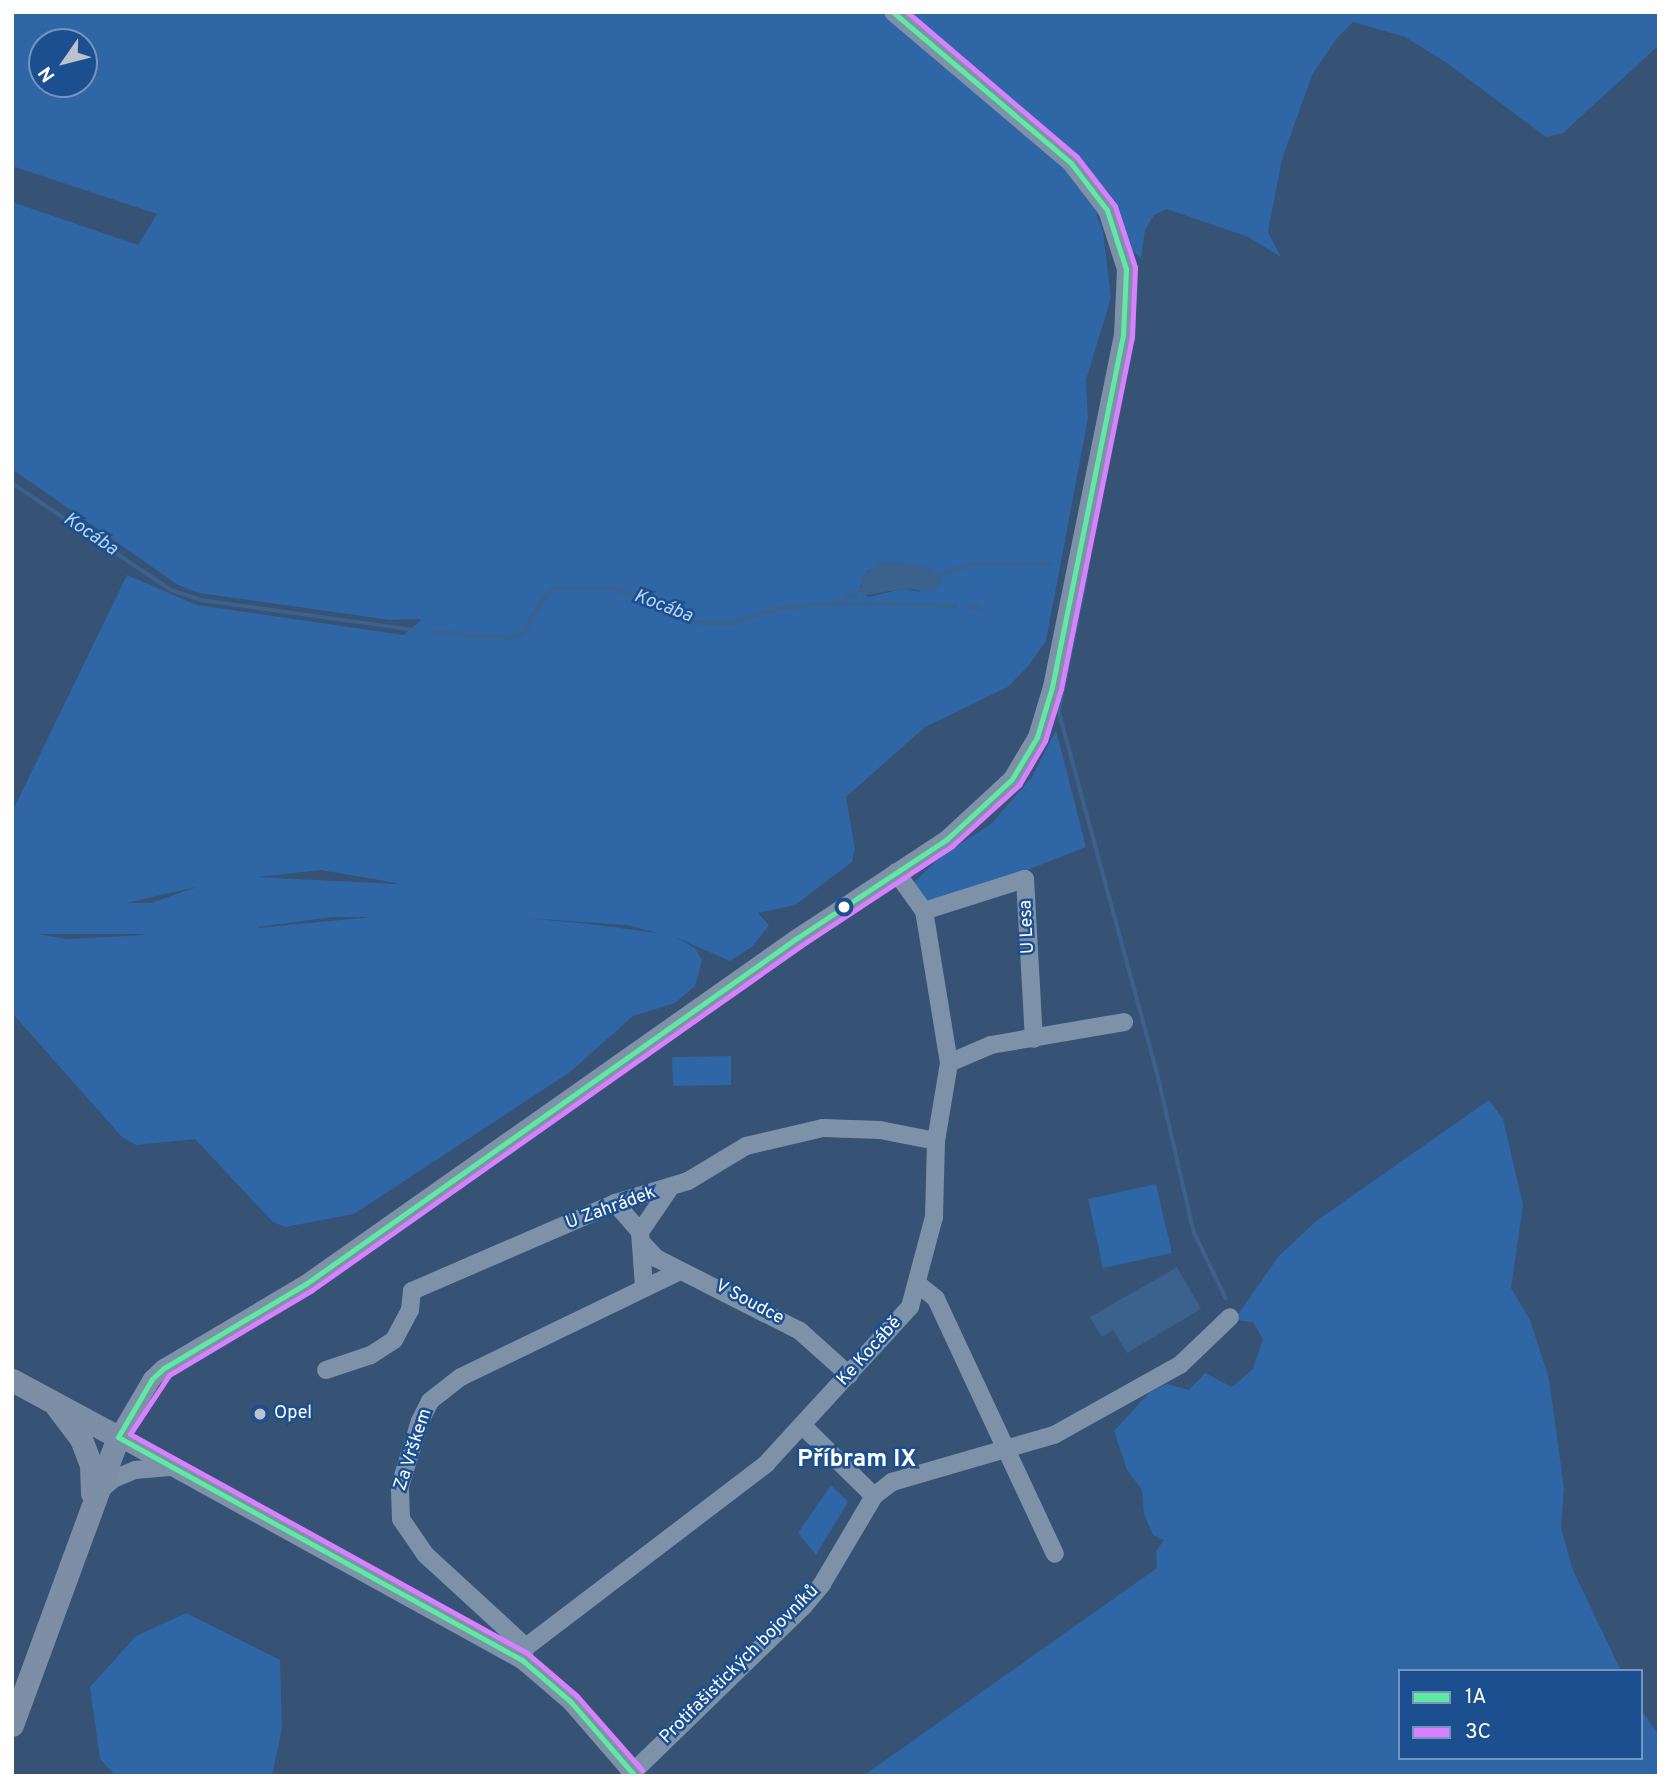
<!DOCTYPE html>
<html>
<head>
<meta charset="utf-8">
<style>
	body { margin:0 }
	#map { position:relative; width:1671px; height:1788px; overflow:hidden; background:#365274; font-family:Overpass,sans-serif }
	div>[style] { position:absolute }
	.green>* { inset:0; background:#2f66a5 }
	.water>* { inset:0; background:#3b618d }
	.stream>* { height:3.5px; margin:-1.75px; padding:0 1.75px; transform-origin:1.75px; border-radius:1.75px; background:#3b618d }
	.minor>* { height:18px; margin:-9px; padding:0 9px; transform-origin:9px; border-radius:9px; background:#7d92a8 }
	.major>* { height:23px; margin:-11.5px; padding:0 11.5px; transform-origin:11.5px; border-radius:11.5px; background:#7d8ea7 }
	.bus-1>* { height:5px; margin:-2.5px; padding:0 2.5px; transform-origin:2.5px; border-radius:2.5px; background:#60e9a3 }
	.bus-2>* { height:5px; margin:-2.5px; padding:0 2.5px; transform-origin:2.5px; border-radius:2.5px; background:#d880ff }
	.dots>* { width:19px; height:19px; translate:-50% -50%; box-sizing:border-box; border:4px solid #1b4f8f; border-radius:50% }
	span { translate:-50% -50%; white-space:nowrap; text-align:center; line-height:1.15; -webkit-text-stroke:5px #1b4f8f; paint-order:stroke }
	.street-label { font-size:18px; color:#fff }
	.poi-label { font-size:18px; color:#fff }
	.left { translate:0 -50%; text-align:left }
	.water-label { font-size:19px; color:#b5d3f5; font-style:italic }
	.district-label { font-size:24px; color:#fff; font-weight:700 }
	.frame { position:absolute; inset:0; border:14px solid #fff; pointer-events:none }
	.legend { position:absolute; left:1398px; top:1669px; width:245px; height:91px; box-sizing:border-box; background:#1b4f8f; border:2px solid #7695bc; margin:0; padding:9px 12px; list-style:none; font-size:21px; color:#fff }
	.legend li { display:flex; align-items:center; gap:14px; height:35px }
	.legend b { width:35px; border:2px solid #7695bc }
	.north { position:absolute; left:28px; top:28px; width:70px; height:70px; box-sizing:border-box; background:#1b4f8f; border:2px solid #7695bc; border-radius:50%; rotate:235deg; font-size:19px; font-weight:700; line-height:28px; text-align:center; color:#fff }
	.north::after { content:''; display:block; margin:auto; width:24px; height:32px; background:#b9c2ce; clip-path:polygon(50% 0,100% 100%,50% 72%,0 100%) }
</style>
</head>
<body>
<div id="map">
	<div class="green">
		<i style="clip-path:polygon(evenodd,12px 12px,1659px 12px,1659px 45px,1563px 133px,1546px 137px,1447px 63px,1405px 37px,1353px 22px,1337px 38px,1312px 75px,1282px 159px,1268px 232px,1281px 257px,1248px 237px,1167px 209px,1154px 215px,1145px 230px,1141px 259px,1095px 212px,1103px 231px,1111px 298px,1086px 380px,1088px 418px,1046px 641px,1029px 665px,1008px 687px,925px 727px,846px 797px,855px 849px,852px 862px,795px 905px,758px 913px,769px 925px,753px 946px,730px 961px,675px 937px,695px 948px,702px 960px,695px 986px,675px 1003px,633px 1016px,570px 1072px,354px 1214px,285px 1227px,273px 1222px,195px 1139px,136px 1145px,122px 1137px,12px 1013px,12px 812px,127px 575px,197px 605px,404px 635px,422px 619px,390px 620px,199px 593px,178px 585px,12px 469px,12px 202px,138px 245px,157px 214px,12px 166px,12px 12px,42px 42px,84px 42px,84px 84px,42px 84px,42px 42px,12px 12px,868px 570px,922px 592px,901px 589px,869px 597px,859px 590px,868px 570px,12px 12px,321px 870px,396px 883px,397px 884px,257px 877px,321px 870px,12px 12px,197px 887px,151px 903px,126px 903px,196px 887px,197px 887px,12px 12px,333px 917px,372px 917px,257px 928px,258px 927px,333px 917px,12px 12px,526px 918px,627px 925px,658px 933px,589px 924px,526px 918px,12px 12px,38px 934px,140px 934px,145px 935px,67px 939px,38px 934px)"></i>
		<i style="clip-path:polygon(1056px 730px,1086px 847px,979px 889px,927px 903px,911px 885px,943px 855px,991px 824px,1032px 777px)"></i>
		<i style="clip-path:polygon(731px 1056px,731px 1085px,673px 1086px,672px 1057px)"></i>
		<i style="clip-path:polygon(1489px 1100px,1503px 1119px,1523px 1205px,1511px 1288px,1530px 1320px,1549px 1379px,1564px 1488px,1561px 1527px,1572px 1568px,1621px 1671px,1400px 1671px,1400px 1758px,1641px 1758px,1641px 1709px,1659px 1736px,1659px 1776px,863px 1776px,1157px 1568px,1156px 1551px,1164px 1540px,1153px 1535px,1144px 1514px,1142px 1490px,1127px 1470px,1114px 1431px,1150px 1392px,1167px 1384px,1189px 1390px,1205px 1373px,1232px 1387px,1253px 1369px,1263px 1339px,1253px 1322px,1234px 1320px,1278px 1257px,1315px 1222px)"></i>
		<i style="clip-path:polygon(1156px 1184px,1172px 1253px,1103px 1268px,1088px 1199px)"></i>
		<i style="clip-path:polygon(831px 1485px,848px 1502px,816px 1555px,798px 1533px)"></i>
		<i style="clip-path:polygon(186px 1613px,280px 1660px,282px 1728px,272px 1776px,116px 1776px,100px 1759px,90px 1687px,136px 1636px)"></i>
	</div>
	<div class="water">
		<i style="clip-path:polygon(880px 562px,918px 564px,941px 575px,941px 583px,933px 591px,901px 589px,862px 596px,862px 577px)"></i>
		<i style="clip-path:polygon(1177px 1267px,1201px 1309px,1127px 1353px,1113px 1330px,1102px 1337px,1090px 1317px)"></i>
	</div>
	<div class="stream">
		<i style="left:12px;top:483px;width:192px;rotate:33.9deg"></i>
		<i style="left:171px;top:590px;width:32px;rotate:18deg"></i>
		<i style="left:201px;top:600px;width:216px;rotate:8deg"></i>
		<i style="left:1087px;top:575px;width:139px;rotate:101.6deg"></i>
		<i style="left:1059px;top:711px;width:369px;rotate:74.8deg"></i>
		<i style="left:1156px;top:1067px;width:169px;rotate:77deg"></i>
		<i style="left:1194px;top:1232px;width:73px;rotate:64.1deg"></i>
		<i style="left:938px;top:577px;width:35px;rotate:-22deg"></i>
		<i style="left:971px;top:564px;width:81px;rotate:-0.7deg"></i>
		<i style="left:838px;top:602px;width:27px;rotate:-28deg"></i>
		<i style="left:969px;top:607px;width:9px;rotate:6deg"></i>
		<i style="left:435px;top:632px;width:73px;rotate:4.7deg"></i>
		<i style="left:508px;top:638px;width:16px;rotate:-18deg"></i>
		<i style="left:523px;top:633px;width:43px;rotate:-59.3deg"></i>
		<i style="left:545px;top:596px;width:14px;rotate:-34deg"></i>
		<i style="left:557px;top:588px;width:57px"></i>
		<i style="left:614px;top:588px;width:89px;rotate:22.5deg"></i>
		<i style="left:696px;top:622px;width:34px;rotate:3deg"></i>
		<i style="left:730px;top:624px;width:52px;rotate:-17.7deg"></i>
		<i style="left:780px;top:608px;width:57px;rotate:-5deg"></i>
		<i style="left:837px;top:603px;width:119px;rotate:1.4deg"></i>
	</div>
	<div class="minor">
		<i style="left:924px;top:911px;width:106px;rotate:-17.6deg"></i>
		<i style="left:1025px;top:879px;width:160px;rotate:86.8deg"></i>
		<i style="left:949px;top:1063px;width:46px;rotate:-23.2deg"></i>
		<i style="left:991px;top:1045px;width:135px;rotate:-9.8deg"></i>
		<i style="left:615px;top:1203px;width:38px;rotate:49deg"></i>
		<i style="left:640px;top:1232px;width:55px;rotate:85.8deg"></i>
		<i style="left:640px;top:1232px;width:53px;rotate:-55.7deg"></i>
		<i style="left:642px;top:1243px;width:21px;rotate:47deg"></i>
		<i style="left:656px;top:1258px;width:161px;rotate:26.9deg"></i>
		<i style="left:800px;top:1331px;width:66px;rotate:41.9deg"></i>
		<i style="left:919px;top:1285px;width:22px;rotate:39deg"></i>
		<i style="left:936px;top:1299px;width:281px;rotate:65deg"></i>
		<i style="left:326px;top:1370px;width:47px;rotate:-18.4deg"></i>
		<i style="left:371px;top:1355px;width:27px;rotate:-33deg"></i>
		<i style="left:394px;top:1340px;width:34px;rotate:-62deg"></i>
		<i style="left:410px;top:1310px;width:19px;rotate:-84deg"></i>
		<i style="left:412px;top:1291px;width:221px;rotate:-23.4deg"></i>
		<i style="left:615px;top:1203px;width:76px;rotate:-16.8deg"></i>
		<i style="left:688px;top:1181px;width:68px;rotate:-31.1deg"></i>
		<i style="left:746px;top:1146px;width:79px;rotate:-13.2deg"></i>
		<i style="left:823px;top:1128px;width:57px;rotate:2deg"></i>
		<i style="left:880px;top:1130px;width:57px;rotate:11.1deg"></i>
		<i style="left:804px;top:1427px;width:98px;rotate:44.6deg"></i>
		<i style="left:97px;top:1493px;width:21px;rotate:-41deg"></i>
		<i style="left:113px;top:1479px;width:24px;rotate:-22deg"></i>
		<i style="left:135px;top:1470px;width:35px;rotate:-5deg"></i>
		<i style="left:526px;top:1647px;width:137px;rotate:-137.4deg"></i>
		<i style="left:425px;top:1554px;width:42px;rotate:-124.4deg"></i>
		<i style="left:401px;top:1519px;width:33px;rotate:-92deg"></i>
		<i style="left:400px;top:1486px;width:68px;rotate:-72.9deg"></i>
		<i style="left:420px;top:1421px;width:22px;rotate:-63deg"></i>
		<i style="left:430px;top:1401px;width:39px;rotate:-38deg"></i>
		<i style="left:461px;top:1377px;width:243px;rotate:-25.8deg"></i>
		<i style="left:522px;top:1660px;width:14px;rotate:-73deg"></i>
		<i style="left:526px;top:1647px;width:302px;rotate:-37.3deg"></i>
		<i style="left:766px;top:1464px;width:213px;rotate:-47.5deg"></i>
		<i style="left:910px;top:1307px;width:93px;rotate:-75.1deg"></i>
		<i style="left:934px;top:1217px;width:76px;rotate:-88.5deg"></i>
		<i style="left:936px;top:1141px;width:79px;rotate:-80.5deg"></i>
		<i style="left:949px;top:1063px;width:154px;rotate:-99.3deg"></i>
		<i style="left:924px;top:911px;width:48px;rotate:-125.7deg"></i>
		<i style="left:629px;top:1776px;width:243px;rotate:-44.2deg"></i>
		<i style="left:803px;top:1607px;width:30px;rotate:-50deg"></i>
		<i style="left:822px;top:1584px;width:102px;rotate:-59.4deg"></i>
		<i style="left:874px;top:1496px;width:23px;rotate:-38deg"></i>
		<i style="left:892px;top:1482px;width:169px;rotate:-16.2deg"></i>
		<i style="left:1054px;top:1435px;width:144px;rotate:-29.1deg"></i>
		<i style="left:1180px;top:1365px;width:69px;rotate:-43.8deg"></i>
		<i style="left:635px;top:1776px;width:98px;rotate:-130.9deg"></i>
		<i style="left:571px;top:1702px;width:65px;rotate:-139.4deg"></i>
		<i style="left:522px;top:1660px;width:461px;rotate:-151.1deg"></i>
		<i style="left:118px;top:1437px;width:67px;rotate:-59.6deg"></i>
		<i style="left:152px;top:1379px;width:16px;rotate:-43deg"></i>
		<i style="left:164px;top:1368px;width:166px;rotate:-30.7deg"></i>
		<i style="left:307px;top:1283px;width:599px;rotate:-35.15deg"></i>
		<i style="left:797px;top:938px;width:180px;rotate:-33.4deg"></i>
		<i style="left:947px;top:839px;width:88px;rotate:-42.7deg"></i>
		<i style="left:1012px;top:779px;width:49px;rotate:-59.2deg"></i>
		<i style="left:1037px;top:737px;width:52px;rotate:-73.3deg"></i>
		<i style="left:1052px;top:687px;width:359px;rotate:-78.6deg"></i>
		<i style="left:1123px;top:335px;width:66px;rotate:-87.4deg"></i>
		<i style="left:1126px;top:269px;width:62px;rotate:-107.9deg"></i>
		<i style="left:1107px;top:210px;width:59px;rotate:-127.5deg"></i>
		<i style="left:1071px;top:163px;width:233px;rotate:-139.7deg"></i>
	</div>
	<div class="major">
		<i style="left:12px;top:1380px;width:120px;rotate:28.3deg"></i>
		<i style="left:118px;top:1437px;width:307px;rotate:110.2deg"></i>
		<i style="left:57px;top:1407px;width:40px;rotate:53deg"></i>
		<i style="left:81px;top:1439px;width:28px;rotate:69deg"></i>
		<i style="left:91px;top:1465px;width:28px;rotate:88deg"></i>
	</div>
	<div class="bus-1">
		<i style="left:635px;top:1776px;width:98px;rotate:-130.9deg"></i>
		<i style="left:571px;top:1702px;width:65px;rotate:-139.4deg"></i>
		<i style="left:522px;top:1660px;width:461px;rotate:-151.1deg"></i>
		<i style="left:118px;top:1437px;width:67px;rotate:-59.6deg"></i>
		<i style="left:152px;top:1379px;width:16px;rotate:-43deg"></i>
		<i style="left:164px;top:1368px;width:166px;rotate:-30.7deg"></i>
		<i style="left:307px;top:1283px;width:599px;rotate:-35.15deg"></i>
		<i style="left:797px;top:938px;width:180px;rotate:-33.4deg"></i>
		<i style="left:947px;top:839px;width:88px;rotate:-42.7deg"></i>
		<i style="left:1012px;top:779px;width:49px;rotate:-59.2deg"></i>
		<i style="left:1037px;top:737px;width:52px;rotate:-73.3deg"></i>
		<i style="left:1052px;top:687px;width:359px;rotate:-78.6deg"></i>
		<i style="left:1123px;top:335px;width:66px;rotate:-87.4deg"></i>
		<i style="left:1126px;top:269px;width:62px;rotate:-107.9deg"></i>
		<i style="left:1107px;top:210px;width:59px;rotate:-127.5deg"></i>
		<i style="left:1071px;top:163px;width:233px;rotate:-139.7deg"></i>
	</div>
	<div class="bus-2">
		<i style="left:642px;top:1770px;width:98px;rotate:-131.3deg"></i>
		<i style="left:577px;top:1696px;width:66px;rotate:-139.3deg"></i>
		<i style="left:527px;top:1653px;width:453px;rotate:-151.1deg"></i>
		<i style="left:130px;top:1434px;width:71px;rotate:-56.5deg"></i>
		<i style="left:169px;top:1375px;width:166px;rotate:-30.7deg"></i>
		<i style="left:312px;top:1290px;width:599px;rotate:-35.15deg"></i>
		<i style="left:802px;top:945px;width:180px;rotate:-33.4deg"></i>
		<i style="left:952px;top:846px;width:91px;rotate:-42.3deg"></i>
		<i style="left:1019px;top:785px;width:51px;rotate:-59.4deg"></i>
		<i style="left:1045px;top:741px;width:54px;rotate:-72.9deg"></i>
		<i style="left:1061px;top:689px;width:359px;rotate:-78.6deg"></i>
		<i style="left:1132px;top:337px;width:70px;rotate:-87.5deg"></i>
		<i style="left:1135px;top:267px;width:64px;rotate:-108.2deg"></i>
		<i style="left:1115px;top:206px;width:62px;rotate:-127.8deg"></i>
		<i style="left:1077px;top:157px;width:223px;rotate:-139.5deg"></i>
	</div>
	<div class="dots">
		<i style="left:844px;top:907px;background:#fff"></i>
		<i style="left:260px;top:1414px;background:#b9c2ce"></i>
	</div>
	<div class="street-label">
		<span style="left:1028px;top:927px;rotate:-93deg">U Lesa</span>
		<span style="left:611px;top:1209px;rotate:-20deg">U Zahrádek</span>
		<span style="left:749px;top:1303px;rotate:28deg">V Soudce</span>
		<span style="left:870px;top:1352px;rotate:-48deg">Ke Kocábě</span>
		<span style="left:414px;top:1450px;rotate:-72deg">Za Vrškem</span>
		<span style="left:740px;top:1665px;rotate:-45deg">Protifašistických bojovníků</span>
	</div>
	<div class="poi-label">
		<span class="left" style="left:274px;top:1414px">Opel</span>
	</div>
	<div class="water-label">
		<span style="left:90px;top:535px;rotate:34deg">Kocába</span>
		<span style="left:663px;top:607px;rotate:21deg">Kocába</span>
	</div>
	<div class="district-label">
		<span style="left:857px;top:1461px">Příbram IX</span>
	</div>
	<div class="frame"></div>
	<ul class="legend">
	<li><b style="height:9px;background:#60e9a3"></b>1A</li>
	<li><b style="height:9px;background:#d880ff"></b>3C</li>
	</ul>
	<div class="north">N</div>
</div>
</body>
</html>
